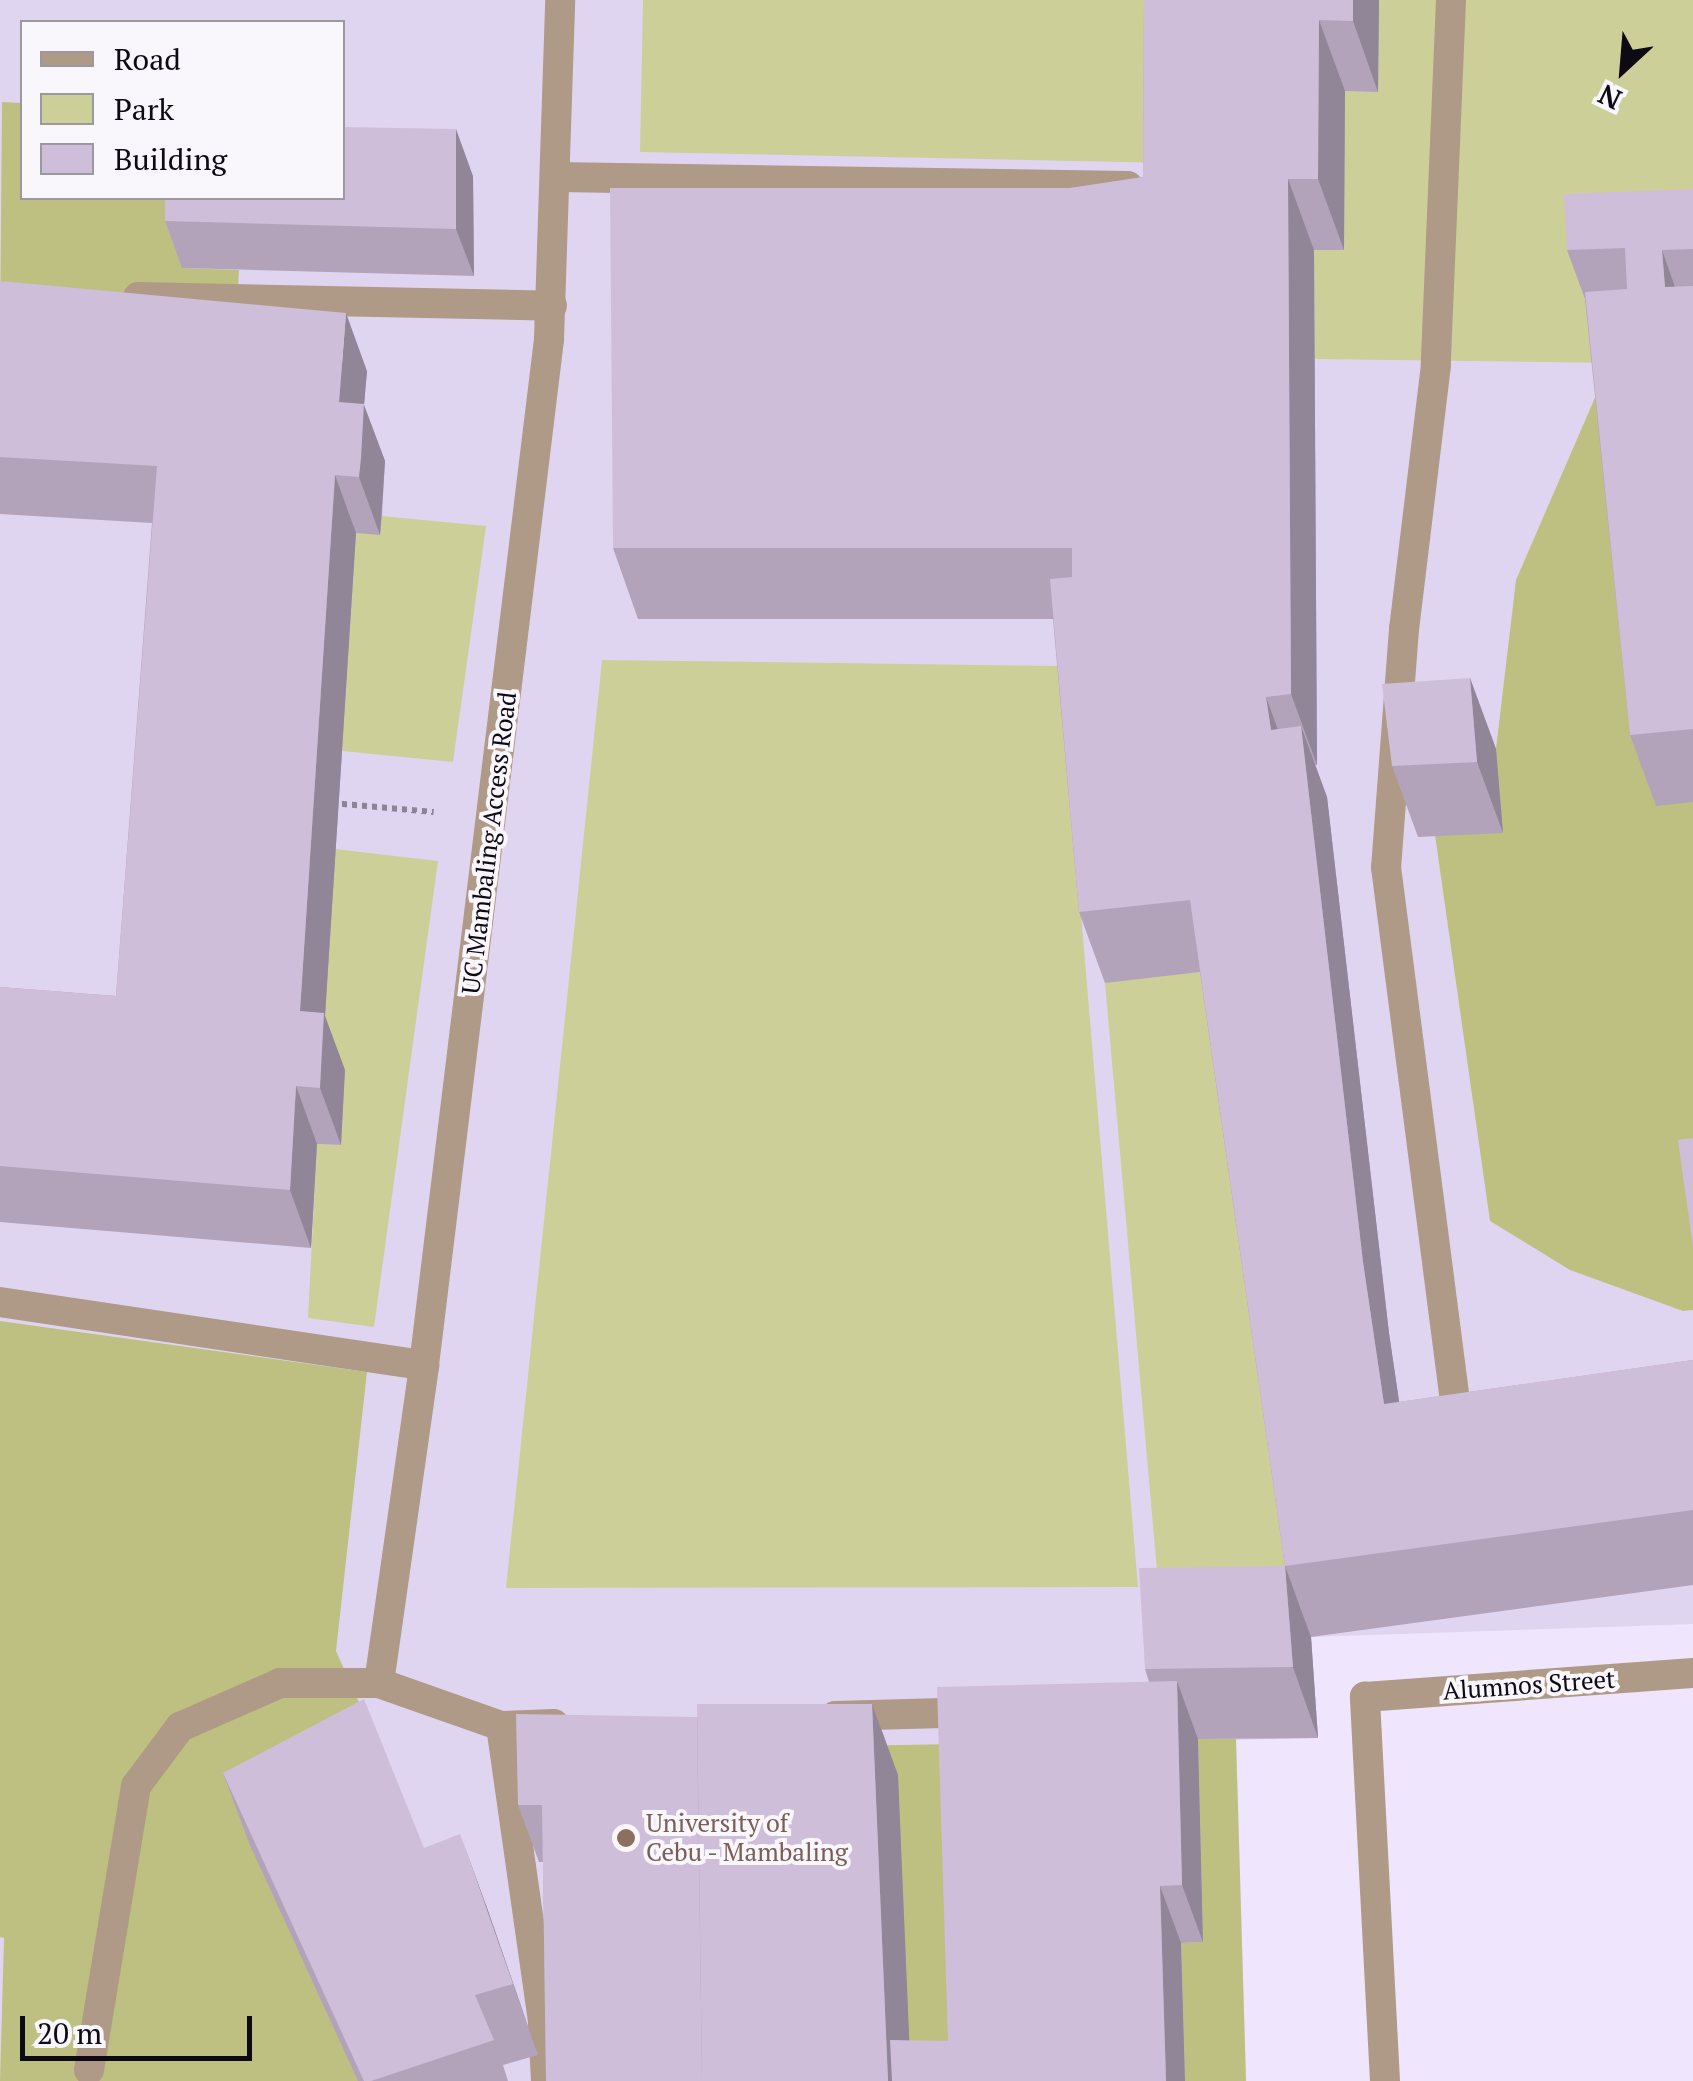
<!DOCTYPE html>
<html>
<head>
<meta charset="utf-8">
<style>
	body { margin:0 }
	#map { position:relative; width:1693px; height:2081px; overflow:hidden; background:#efe5fd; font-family:"PT Serif",serif }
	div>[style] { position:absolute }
	.built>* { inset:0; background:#e0d5f1 }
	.green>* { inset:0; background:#cdcf98 }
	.forest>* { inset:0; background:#bec081 }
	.path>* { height:6px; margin-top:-3px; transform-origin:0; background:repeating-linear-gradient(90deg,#8b8496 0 5px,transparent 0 10px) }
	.minor>* { height:30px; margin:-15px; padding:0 15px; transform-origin:15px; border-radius:15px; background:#ae9a86 }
	.wall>* { inset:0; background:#b2a3bb }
	.shaded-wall>* { inset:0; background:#918598 }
	.building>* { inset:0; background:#cfbed9 }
	.dots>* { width:28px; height:28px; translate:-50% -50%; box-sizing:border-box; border:5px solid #f9f6fc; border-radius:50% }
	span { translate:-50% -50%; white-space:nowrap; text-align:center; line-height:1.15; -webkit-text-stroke:8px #f9f6fc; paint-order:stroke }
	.street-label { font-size:25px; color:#0e0a14 }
	.education-label { font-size:25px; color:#785e54 }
	.left { translate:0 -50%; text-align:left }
	.legend { position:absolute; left:20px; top:20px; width:325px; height:180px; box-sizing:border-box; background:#f9f6fc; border:2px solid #9b989f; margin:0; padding:12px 18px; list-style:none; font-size:30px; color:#0e0a14 }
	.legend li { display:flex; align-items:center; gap:20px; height:50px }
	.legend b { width:50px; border:2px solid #9b989f }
	.north { position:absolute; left:1573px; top:20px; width:100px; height:100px; -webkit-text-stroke:8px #f9f6fc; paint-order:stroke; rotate:206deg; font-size:28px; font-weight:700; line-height:40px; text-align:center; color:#0e0a14 }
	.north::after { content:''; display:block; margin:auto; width:35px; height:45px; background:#0e0a14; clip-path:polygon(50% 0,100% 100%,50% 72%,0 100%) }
	.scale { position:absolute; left:20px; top:2016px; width:232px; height:45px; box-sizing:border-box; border:5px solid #0e0a14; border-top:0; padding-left:12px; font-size:30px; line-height:35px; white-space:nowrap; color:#0e0a14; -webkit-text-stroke:8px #f9f6fc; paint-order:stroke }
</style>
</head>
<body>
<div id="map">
	<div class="built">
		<i style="clip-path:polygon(evenodd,0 0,1693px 0,1693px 1624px,1311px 1637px,1318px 1738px,1236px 1740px,1246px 2081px,0 2081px,0 0,22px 22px,342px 22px,342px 198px,22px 198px,22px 22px)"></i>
	</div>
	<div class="green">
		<i style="clip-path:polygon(643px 0,1172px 0,1170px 163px,640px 152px)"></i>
		<i style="clip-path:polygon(1379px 0,1693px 0,1693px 260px,1610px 363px,1315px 359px,1314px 250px,1344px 250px,1345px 91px,1378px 91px)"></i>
		<i style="clip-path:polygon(382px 516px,486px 526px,453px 762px,342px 751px,356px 533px)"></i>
		<i style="clip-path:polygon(602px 660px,1060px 666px,1138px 1587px,506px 1588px)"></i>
		<i style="clip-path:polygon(335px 849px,438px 861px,374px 1327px,308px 1318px,317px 1144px,341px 1145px,345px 1071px,321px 1069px)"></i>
		<i style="clip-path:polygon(1215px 965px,1306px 1604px,1160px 1605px,1105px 983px)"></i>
	</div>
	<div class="forest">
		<i style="clip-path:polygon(2px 102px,22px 103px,22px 198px,183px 198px,183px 268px,239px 270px,234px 359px,0 337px)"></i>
		<i style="clip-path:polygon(1610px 363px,1693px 801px,1693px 1310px,1683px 1311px,1570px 1270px,1490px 1221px,1435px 835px,1496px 749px,1516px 580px)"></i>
		<i style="clip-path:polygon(0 1321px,367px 1372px,336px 1651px,389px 1769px,358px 2081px,0 2081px,4px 1938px,0 1937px)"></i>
		<i style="clip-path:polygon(1198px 1739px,1236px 1739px,1246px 2081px,1185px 2081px,1181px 1943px,1203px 1942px)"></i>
		<i style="clip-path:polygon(958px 1744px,968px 2081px,910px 2081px,725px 1748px)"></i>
	</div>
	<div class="path">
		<i style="left:332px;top:803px;width:102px;rotate:5deg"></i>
	</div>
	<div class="minor">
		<i style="left:1451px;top:0;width:365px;rotate:92.4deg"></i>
		<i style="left:1436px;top:365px;width:266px;rotate:96.9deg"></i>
		<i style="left:1404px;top:629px;width:239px;rotate:94.3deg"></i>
		<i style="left:1386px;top:867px;width:570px;rotate:82.64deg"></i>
		<i style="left:556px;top:177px;width:572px;rotate:0.9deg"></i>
		<i style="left:138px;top:297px;width:414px;rotate:1.2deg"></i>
		<i style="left:0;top:1302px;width:429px;rotate:8.5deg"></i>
		<i style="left:379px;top:1683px;width:321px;rotate:-81.9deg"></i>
		<i style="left:424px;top:1365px;width:1034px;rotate:-83.05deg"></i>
		<i style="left:549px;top:339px;width:339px;rotate:-88.1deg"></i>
		<i style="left:835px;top:1716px;width:144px;rotate:-1.6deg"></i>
		<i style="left:501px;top:1726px;width:299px;rotate:81.9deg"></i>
		<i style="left:543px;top:2022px;width:59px;rotate:87.1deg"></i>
		<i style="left:89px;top:2070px;width:288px;rotate:-80.6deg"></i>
		<i style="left:136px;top:1786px;width:74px;rotate:-53.3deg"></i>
		<i style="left:180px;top:1727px;width:109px;rotate:-23.7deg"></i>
		<i style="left:280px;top:1683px;width:99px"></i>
		<i style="left:379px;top:1683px;width:129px;rotate:19.4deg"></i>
		<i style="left:501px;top:1726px;width:53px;rotate:-2.2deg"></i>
		<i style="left:1385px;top:2081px;width:385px;rotate:-93deg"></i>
		<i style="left:1365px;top:1697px;width:329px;rotate:-4.2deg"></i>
	</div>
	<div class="wall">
		<i style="clip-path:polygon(1144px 0,1379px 0,1378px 92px,1345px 91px,1344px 250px,1314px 250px,1317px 765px,1315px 765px,1327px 797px,1389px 1333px,1399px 1402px,1693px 1360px,1693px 1585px,1311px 1637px,1318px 1738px,1198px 1739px,1203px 1942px,1181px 1943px,1185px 2081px,546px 2081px,543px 1862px,539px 1862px,518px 1805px,697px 1717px,872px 1704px,898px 1775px,909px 2041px,948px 2041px,1149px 1682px,1145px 1669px,1285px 1566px,1200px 972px,1105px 983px,1079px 912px,1053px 619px,638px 619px,613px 548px,1070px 188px,1143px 177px)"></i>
		<i style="clip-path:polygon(473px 176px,474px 276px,182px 268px,165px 221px)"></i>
		<i style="clip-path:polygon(1693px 189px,1693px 802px,1656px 806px,1630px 735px,1585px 299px,1567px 250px)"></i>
		<i style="clip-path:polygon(0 281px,367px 371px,364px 405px,385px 461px,382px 516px,380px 535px,356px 533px,325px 1016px,345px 1070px,341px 1145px,317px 1144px,311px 1248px,0 1222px,0 987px,116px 996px,152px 523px,0 514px)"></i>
		<i style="clip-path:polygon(1470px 678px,1496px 749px,1503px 833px,1418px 837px,1392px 766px)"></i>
		<i style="clip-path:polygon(223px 1773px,424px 1848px,486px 1905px,538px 2055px,503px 2065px,508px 2081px,358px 2081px,249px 1843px)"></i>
	</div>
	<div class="shaded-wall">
		<i style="clip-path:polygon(1353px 0,1379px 0,1378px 92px,1353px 21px)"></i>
		<i style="clip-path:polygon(1319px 20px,1345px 91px,1344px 250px,1318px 179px)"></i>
		<i style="clip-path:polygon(456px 129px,473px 176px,474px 276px,456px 229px)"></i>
		<i style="clip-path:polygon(1288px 179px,1314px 250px,1317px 765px,1291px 694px)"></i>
		<i style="clip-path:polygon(1662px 250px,1687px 321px,1665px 287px)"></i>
		<i style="clip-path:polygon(346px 313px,367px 371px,364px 405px,385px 461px,380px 535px,359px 477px,339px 402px)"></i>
		<i style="clip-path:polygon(335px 475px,356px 533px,325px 1016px,345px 1070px,341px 1145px,320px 1088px,300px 1011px)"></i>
		<i style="clip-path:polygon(1470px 678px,1496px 749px,1503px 833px,1477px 762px)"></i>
		<i style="clip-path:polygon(1266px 697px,1292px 768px,1271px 730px)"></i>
		<i style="clip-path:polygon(1301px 726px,1327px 797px,1389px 1333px,1410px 1475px,1384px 1404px,1363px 1262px)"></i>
		<i style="clip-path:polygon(296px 1086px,317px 1144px,311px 1248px,290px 1190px)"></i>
		<i style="clip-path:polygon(1285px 1566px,1311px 1637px,1318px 1738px,1293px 1667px)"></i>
		<i style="clip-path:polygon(1177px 1681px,1198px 1739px,1203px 1942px,1182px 1885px)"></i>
		<i style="clip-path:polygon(872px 1704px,898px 1775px,911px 2081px,888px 2081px)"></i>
		<i style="clip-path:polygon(460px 1834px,486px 1905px,538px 2055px,513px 1984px)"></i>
		<i style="clip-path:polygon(1160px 1886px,1181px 1943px,1185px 2081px,1166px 2081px)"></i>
	</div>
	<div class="building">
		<i style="clip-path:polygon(1144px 0,1353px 0,1353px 21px,1319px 20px,1318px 179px,1288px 179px,1291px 694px,1266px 697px,1271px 730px,1301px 726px,1363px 1262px,1384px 1404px,1693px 1360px,1693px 1510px,1285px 1566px,1190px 900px,1079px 912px,1050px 579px,1072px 577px,1072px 548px,613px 548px,610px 188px,1070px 188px,1143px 177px)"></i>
		<i style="clip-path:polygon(342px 127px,456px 129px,456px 229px,165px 221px,165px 198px,342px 198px)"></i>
		<i style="clip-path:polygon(1693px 189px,1693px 249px,1662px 250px,1665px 287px,1693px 286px,1693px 729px,1630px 735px,1585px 292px,1627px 289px,1625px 248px,1567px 250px,1564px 194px)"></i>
		<i style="clip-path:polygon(0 281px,346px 313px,339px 402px,364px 404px,361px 458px,359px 477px,335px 475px,300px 1011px,324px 1013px,320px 1088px,296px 1086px,290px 1190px,0 1166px,0 987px,116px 996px,157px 466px,0 457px)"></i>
		<i style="clip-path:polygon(1470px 678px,1477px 762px,1392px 766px,1382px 684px)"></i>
		<i style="clip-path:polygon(1693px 1138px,1693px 1247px,1678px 1140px)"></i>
		<i style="clip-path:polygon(1285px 1566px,1293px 1667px,1145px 1669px,1139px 1568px)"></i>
		<i style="clip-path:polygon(1177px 1681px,1182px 1885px,1160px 1886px,1166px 2081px,892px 2081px,890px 2040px,948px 2041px,937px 1687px)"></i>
		<i style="clip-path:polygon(364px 1699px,424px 1848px,460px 1834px,513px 1984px,475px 1995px,494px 2040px,371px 2081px,364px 2081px,223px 1773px)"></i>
		<i style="clip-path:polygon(697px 1704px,872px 1704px,888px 2081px,702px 2081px)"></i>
		<i style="clip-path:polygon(516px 1714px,697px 1717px,702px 2081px,546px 2081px,542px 1805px,518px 1805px)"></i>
	</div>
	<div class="dots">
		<i style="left:626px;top:1838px;background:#8d6e63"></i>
	</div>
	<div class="street-label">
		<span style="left:489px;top:843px;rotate:-83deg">UC Mambaling Access Road</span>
		<span style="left:1529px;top:1685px;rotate:-4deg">Alumnos Street</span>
	</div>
	<div class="education-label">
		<span class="left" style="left:646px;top:1838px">University of<br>Cebu - Mambaling</span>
	</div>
	<ul class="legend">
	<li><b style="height:12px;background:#ae9a86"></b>Road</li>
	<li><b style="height:28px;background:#cdcf98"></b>Park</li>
	<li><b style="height:28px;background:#cfbed9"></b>Building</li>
	</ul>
	<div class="north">N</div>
	<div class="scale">20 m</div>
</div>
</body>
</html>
